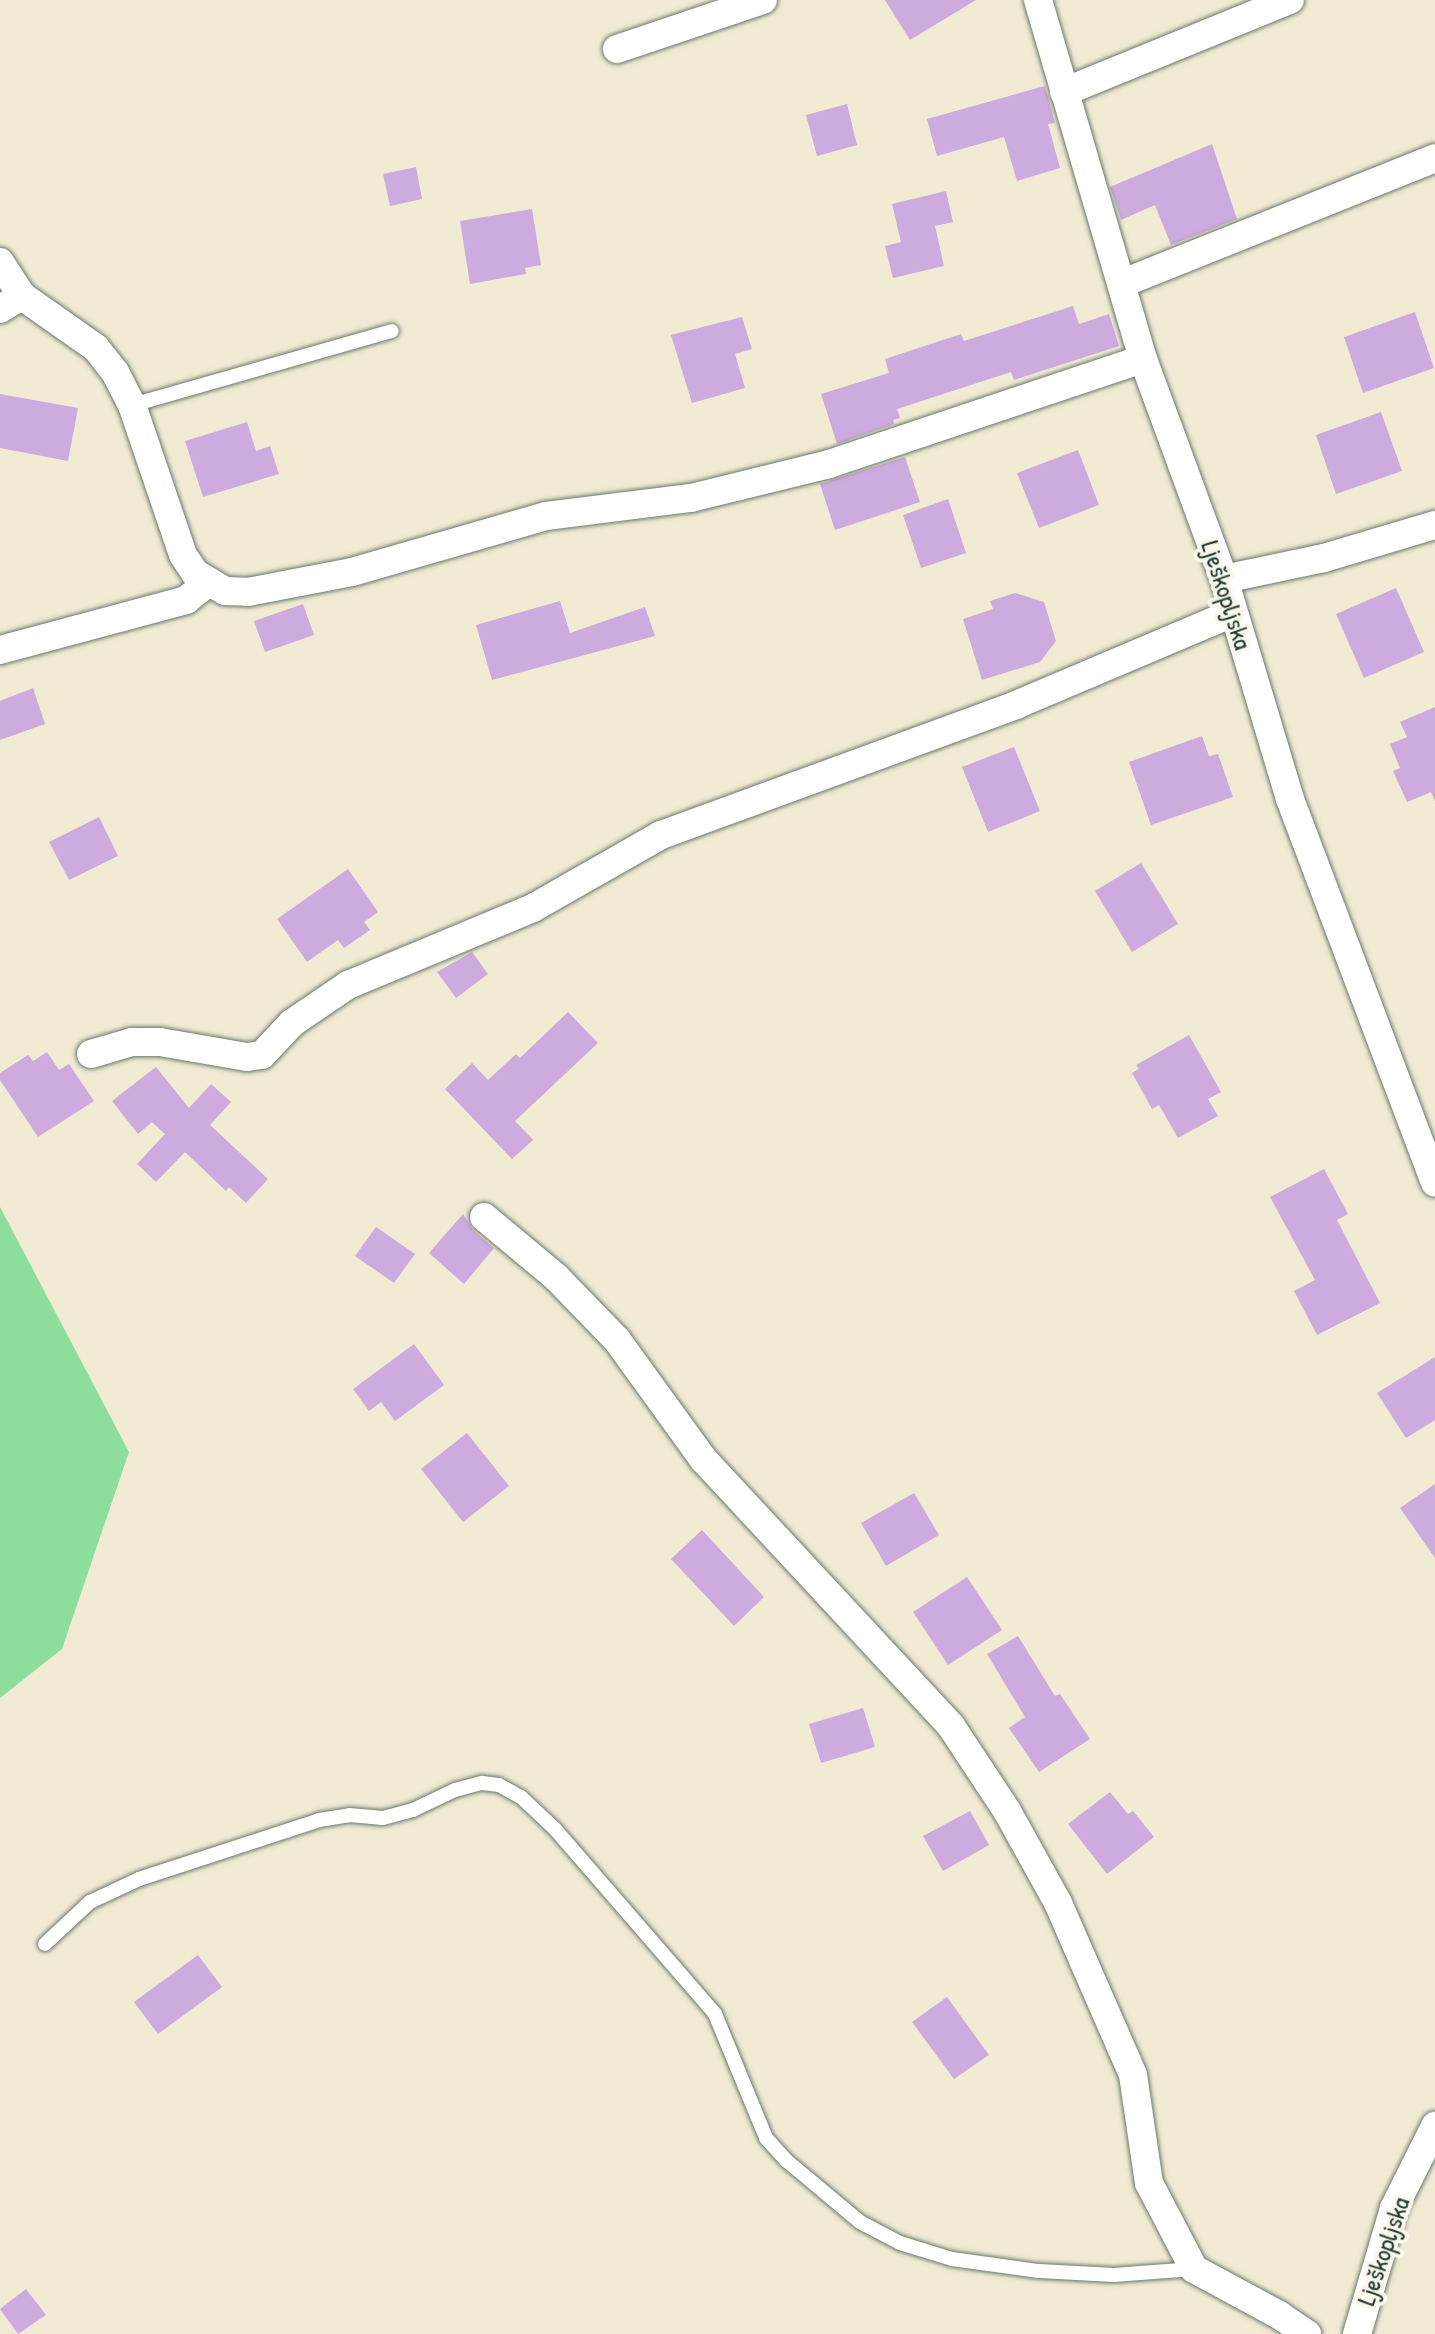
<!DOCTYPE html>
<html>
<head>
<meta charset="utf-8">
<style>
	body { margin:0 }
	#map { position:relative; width:1435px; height:2334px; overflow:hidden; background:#f1ebd3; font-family:"Patrick Hand",sans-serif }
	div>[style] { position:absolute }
	.green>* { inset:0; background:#8ddd9c }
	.building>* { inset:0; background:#cdabde }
	.roads { filter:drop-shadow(0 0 2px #687a6c) drop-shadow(0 0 2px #687a6c) }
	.lane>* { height:14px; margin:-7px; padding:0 7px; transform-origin:7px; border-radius:7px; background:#fff }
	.street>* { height:28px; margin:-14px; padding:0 14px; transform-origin:14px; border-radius:14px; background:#fff }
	span { translate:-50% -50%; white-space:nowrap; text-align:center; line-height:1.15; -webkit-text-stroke:8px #fbf7ec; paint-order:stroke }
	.street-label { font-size:26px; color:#1f3d34 }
</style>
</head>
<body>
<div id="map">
	<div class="green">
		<i style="clip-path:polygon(0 1207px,129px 1452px,62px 1649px,0 1698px)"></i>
	</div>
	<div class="building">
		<i style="clip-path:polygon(885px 0,976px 0,910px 40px)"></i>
		<i style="clip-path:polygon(1045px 86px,1055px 123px,1048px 124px,1060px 168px,1017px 181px,1004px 137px,937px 156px,927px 119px)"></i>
		<i style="clip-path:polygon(847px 104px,857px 145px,817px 156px,806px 115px)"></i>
		<i style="clip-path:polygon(1212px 144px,1237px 219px,1171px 245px,1155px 205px,1121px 220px,1110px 187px)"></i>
		<i style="clip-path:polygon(416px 167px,422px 199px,390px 206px,383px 174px)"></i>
		<i style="clip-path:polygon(946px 191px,953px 222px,935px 226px,944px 266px,893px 278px,885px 246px,901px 242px,892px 204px)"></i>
		<i style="clip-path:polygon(532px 209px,541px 265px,525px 268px,526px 274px,470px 284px,460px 221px)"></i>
		<i style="clip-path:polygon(1073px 306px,1079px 324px,1109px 314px,1119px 346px,1014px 380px,1011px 372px,897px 409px,900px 418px,893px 420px,894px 424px,837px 444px,821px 394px,889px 373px,885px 359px,961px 334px,964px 341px)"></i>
		<i style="clip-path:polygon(1415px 312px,1434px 368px,1363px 393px,1344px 337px)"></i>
		<i style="clip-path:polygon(742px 317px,752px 349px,735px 354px,745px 388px,692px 403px,671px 335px)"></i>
		<i style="clip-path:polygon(0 394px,78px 408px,68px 461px,0 448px)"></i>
		<i style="clip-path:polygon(1381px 412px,1402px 471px,1336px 494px,1316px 435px)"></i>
		<i style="clip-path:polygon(247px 422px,256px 451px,270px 446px,279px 474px,203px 497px,185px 441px)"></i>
		<i style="clip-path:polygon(1078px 450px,1099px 505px,1039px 528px,1017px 473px)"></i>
		<i style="clip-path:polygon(905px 457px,920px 502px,835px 530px,820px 484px)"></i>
		<i style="clip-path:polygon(948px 499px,966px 553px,921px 568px,903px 515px)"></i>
		<i style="clip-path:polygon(1396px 588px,1424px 652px,1364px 678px,1336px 614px)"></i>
		<i style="clip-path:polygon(1015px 593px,1044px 602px,1056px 641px,1040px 662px,982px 680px,963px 619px,993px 609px,990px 601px)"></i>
		<i style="clip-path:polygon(560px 601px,570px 633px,645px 607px,655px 636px,492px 680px,476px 625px)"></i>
		<i style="clip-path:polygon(303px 604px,314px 635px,265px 652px,254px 621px)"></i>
		<i style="clip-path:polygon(33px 688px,45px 724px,0 740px,0 701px)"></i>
		<i style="clip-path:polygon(1435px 707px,1435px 801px,1431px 792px,1407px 802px,1393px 771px,1400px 768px,1390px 744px,1407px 737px,1400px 722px)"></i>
		<i style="clip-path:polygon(1202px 736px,1209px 756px,1218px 754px,1233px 797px,1151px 825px,1129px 762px)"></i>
		<i style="clip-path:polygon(1014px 747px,1040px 811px,988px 832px,962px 767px)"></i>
		<i style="clip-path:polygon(99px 817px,118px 856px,69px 880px,49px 842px)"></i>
		<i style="clip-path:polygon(1141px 863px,1178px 924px,1132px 952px,1095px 891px)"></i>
		<i style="clip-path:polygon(348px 869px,378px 912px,364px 922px,370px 930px,344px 948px,338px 940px,307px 962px,277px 919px)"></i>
		<i style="clip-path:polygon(472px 952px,488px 974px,456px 998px,437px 972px)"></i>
		<i style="clip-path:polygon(568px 1012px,598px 1043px,515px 1121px,533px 1140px,512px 1159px,445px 1089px,472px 1063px,488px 1080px,516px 1054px,520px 1058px)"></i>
		<i style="clip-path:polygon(1189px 1035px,1221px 1092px,1208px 1099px,1218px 1116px,1178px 1138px,1159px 1105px,1152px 1109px,1132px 1073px,1139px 1069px,1136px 1065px)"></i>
		<i style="clip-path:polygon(47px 1052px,59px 1070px,69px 1064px,94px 1101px,38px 1137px,0 1080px,0 1073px,28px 1055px,33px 1061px)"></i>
		<i style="clip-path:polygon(156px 1067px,189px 1108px,211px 1084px,231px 1102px,210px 1125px,268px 1179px,246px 1203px,229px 1187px,226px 1191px,185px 1152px,156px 1182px,137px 1164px,165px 1134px,152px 1122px,138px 1134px,112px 1101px)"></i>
		<i style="clip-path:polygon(1324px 1169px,1348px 1214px,1337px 1220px,1380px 1303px,1317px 1335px,1294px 1291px,1315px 1280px,1270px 1197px)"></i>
		<i style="clip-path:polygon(463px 1214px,473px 1230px,494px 1248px,464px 1284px,429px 1253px)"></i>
		<i style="clip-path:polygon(376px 1227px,415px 1254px,394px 1283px,355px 1256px)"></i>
		<i style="clip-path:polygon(414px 1344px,444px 1385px,395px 1421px,381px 1402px,369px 1411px,353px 1389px)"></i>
		<i style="clip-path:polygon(1435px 1357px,1435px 1420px,1406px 1438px,1377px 1393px)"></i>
		<i style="clip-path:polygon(467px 1433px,509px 1486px,463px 1522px,421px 1469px)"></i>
		<i style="clip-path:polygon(1435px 1484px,1435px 1558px,1400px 1508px)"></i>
		<i style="clip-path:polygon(914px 1493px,939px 1535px,886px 1566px,861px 1523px)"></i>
		<i style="clip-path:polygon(702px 1530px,764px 1597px,734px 1626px,671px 1559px)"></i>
		<i style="clip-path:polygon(967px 1577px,1002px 1630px,948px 1665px,913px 1612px)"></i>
		<i style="clip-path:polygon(1018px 1636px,1055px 1696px,1060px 1694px,1090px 1739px,1039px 1772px,1009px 1728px,1025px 1717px,987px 1654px)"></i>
		<i style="clip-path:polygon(863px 1708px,875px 1747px,821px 1763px,809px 1724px)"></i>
		<i style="clip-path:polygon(1110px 1792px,1128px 1814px,1133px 1811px,1154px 1837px,1107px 1874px,1068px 1824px)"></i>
		<i style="clip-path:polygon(970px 1811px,989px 1845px,943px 1871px,923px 1836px)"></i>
		<i style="clip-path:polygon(198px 1955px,222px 1987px,158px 2034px,134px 2002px)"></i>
		<i style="clip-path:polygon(947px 1997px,989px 2055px,954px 2079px,912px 2022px)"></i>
		<i style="clip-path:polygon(26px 2289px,46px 2315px,18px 2334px,0 2309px)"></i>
	</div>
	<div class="roads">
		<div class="lane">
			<i style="left:132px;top:405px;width:270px;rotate:-15.9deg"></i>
			<i style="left:45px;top:1944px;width:62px;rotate:-43deg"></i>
			<i style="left:90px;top:1902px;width:54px;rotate:-25.1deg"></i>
			<i style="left:139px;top:1879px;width:189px;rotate:-18.1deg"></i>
			<i style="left:319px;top:1820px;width:30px;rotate:-9deg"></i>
			<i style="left:349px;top:1815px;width:34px;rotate:5deg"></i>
			<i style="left:383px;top:1818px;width:31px;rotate:-15deg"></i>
			<i style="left:413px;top:1810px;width:47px;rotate:-25.5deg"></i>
			<i style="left:455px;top:1790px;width:28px;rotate:-15deg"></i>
			<i style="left:482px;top:1783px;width:17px;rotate:7deg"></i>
			<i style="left:499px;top:1785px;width:25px;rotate:29deg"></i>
			<i style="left:521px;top:1797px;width:47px;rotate:43.3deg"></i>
			<i style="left:555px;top:1829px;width:245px;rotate:49.1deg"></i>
			<i style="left:715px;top:2014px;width:134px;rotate:67.6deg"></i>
			<i style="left:766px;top:2138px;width:31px;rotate:48deg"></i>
			<i style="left:787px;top:2161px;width:95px;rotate:39.9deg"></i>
			<i style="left:860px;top:2222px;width:45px;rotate:27.7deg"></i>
			<i style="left:900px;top:2243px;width:54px;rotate:17.1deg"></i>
			<i style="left:952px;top:2259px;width:88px;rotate:7.9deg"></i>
			<i style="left:1039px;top:2271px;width:75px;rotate:3.1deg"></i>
			<i style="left:1114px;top:2275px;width:80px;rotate:-4.3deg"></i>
		</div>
		<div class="street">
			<i style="left:1038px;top:0;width:374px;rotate:73.7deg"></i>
			<i style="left:1143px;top:359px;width:234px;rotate:69.8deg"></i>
			<i style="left:1224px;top:579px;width:230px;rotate:73.3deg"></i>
			<i style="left:1290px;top:799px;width:410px;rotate:69.3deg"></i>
			<i style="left:617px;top:49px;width:154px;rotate:-18.6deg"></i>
			<i style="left:1064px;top:92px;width:244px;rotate:-22.2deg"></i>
			<i style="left:0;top:262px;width:40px;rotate:57.1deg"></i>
			<i style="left:22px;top:296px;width:90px;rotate:35.1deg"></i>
			<i style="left:96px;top:348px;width:31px;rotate:52deg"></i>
			<i style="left:115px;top:372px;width:37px;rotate:63deg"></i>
			<i style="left:132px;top:405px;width:158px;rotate:71.2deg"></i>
			<i style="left:183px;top:555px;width:22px;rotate:56deg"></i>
			<i style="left:195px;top:573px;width:35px;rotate:31deg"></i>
			<i style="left:225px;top:591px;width:23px;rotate:2deg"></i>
			<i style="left:248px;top:592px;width:106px;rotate:-10.9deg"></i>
			<i style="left:352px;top:572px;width:202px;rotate:-16.1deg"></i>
			<i style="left:546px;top:516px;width:146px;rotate:-7.1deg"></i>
			<i style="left:691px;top:498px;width:142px;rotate:-13.8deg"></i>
			<i style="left:829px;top:464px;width:331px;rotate:-18.5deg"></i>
			<i style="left:1123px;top:283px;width:336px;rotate:-21.8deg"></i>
			<i style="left:0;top:309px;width:26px;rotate:-31deg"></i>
			<i style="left:1224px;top:579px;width:102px;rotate:-11.9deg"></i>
			<i style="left:1324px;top:558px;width:116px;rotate:-16.6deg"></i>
			<i style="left:0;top:650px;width:193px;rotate:-15deg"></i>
			<i style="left:186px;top:600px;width:28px;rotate:-38deg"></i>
			<i style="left:91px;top:1054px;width:43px;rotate:-16.3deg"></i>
			<i style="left:132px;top:1042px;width:28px"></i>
			<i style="left:160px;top:1042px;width:88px;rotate:9.8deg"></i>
			<i style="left:247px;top:1057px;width:15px;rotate:-8deg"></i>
			<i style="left:262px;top:1055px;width:44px;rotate:-46.8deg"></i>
			<i style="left:292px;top:1023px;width:68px;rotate:-34.2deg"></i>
			<i style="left:348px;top:985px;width:200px;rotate:-22.6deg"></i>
			<i style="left:533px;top:908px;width:147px;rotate:-29.7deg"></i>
			<i style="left:661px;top:835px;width:378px;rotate:-20.1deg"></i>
			<i style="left:1016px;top:705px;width:236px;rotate:-23deg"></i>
			<i style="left:484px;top:1217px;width:94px;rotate:39.8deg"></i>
			<i style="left:556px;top:1277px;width:88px;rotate:45.9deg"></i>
			<i style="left:617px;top:1340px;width:148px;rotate:54.1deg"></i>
			<i style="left:704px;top:1460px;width:363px;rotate:47.1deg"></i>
			<i style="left:951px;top:1726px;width:102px;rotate:56.6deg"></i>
			<i style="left:1007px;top:1811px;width:105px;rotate:61deg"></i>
			<i style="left:1058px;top:1903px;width:188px;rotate:66.4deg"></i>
			<i style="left:1133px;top:2075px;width:109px;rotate:81.6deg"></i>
			<i style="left:1149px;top:2183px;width:97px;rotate:62.4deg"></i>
			<i style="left:1194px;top:2269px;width:97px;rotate:28.4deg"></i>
			<i style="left:1279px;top:2315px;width:34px;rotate:34deg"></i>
			<i style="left:1357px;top:2334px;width:131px;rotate:-73.6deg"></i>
			<i style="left:1394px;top:2208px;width:92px;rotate:-63.4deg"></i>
		</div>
	</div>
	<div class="street-label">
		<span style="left:1227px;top:595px;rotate:72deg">Lješkopljska</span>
		<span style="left:1383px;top:2251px;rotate:-71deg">Lješkopljska</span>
	</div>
</div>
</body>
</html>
